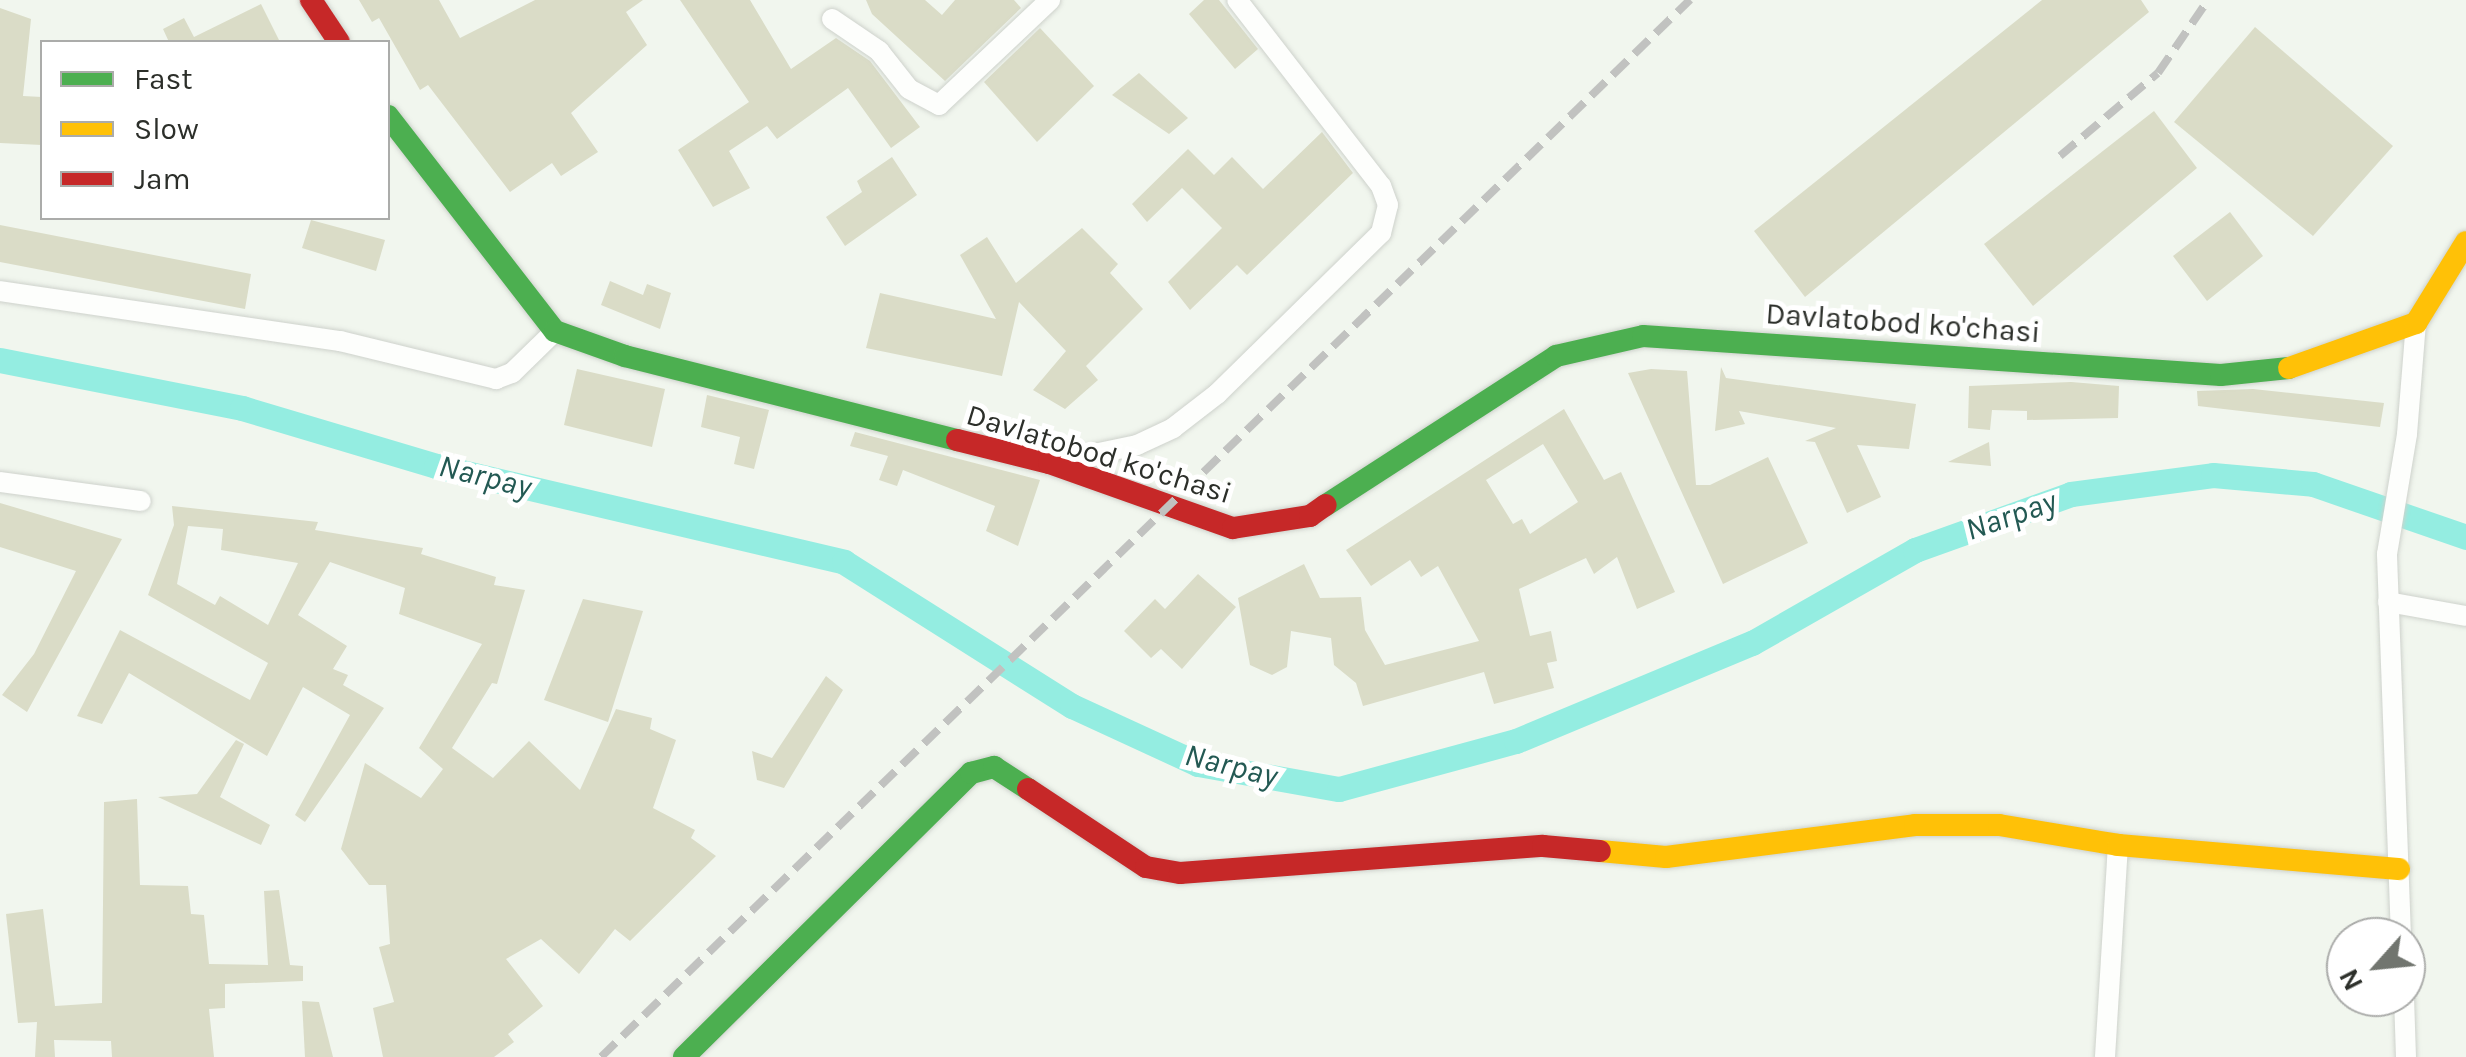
<!DOCTYPE html>
<html>
<head>
<meta charset="utf-8">
<style>
	body { margin:0 }
	#map { position:relative; width:2466px; height:1057px; overflow:hidden; background:#f1f6ee; font-family:Karla,sans-serif }
	div>[style] { position:absolute }
	.canal>* { height:25px; margin:-12.5px; padding:0 12.5px; transform-origin:12.5px; border-radius:12.5px; background:#94ede1 }
	.building>* { inset:0; background:#dadcc7 }
	.roads { filter:drop-shadow(0 0 2px #ced2cc) drop-shadow(0 0 2px #ced2cc) }
	.street>* { height:20px; margin:-10px; padding:0 10px; transform-origin:10px; border-radius:10px; background:#fdfefc }
	.fast>* { height:22px; margin:-11px; padding:0 11px; transform-origin:11px; border-radius:11px; background:#4caf50 }
	.slow>* { height:22px; margin:-11px; padding:0 11px; transform-origin:11px; border-radius:11px; background:#ffc107 }
	.jam>* { height:22px; margin:-11px; padding:0 11px; transform-origin:11px; border-radius:11px; background:#c62828 }
	.rail>* { height:8px; margin-top:-4px; transform-origin:0; background:repeating-linear-gradient(90deg,#c1c2c0 0 20px,transparent 0 30px) }
	span { translate:-50% -50%; white-space:nowrap; text-align:center; line-height:1.15; -webkit-text-stroke:10px #fff; paint-order:stroke }
	.street-label { font-size:30px; color:#2c2f2a }
	.water-label { font-size:32px; color:#235953; font-style:italic }
	.legend { position:absolute; left:40px; top:40px; width:350px; height:180px; box-sizing:border-box; background:#fff; border:2px solid #abacaa; margin:0; padding:12px 18px; list-style:none; font-size:30px; color:#2c2f2a }
	.legend li { display:flex; align-items:center; gap:20px; height:50px }
	.legend b { width:50px; border:2px solid #abacaa }
	.north { position:absolute; left:2326px; top:917px; width:100px; height:100px; box-sizing:border-box; background:#fff; border:2px solid #abacaa; border-radius:50%; rotate:243deg; font-size:28px; font-weight:700; line-height:40px; text-align:center; color:#2c2f2a }
	.north::after { content:''; display:block; margin:auto; width:35px; height:45px; background:#71756f; clip-path:polygon(50% 0,100% 100%,50% 72%,0 100%) }
</style>
</head>
<body>
<div id="map">
	<div class="canal">
		<i style="left:0;top:360px;width:247px;rotate:11.2deg"></i>
		<i style="left:242px;top:408px;width:202px;rotate:16.6deg"></i>
		<i style="left:436px;top:466px;width:419px;rotate:13.2deg"></i>
		<i style="left:844px;top:562px;width:270px;rotate:32.3deg"></i>
		<i style="left:1072px;top:706px;width:139px;rotate:24.7deg"></i>
		<i style="left:1198px;top:764px;width:143px;rotate:10.1deg"></i>
		<i style="left:1339px;top:789px;width:183px;rotate:-15.2deg"></i>
		<i style="left:1516px;top:741px;width:256px;rotate:-22.6deg"></i>
		<i style="left:1752px;top:643px;width:188px;rotate:-29.7deg"></i>
		<i style="left:1915px;top:550px;width:166px;rotate:-19.7deg"></i>
		<i style="left:2071px;top:494px;width:143px;rotate:-7.6deg"></i>
		<i style="left:2213px;top:475px;width:100px;rotate:5.1deg"></i>
		<i style="left:2313px;top:484px;width:162px;rotate:19.1deg"></i>
	</div>
	<div class="building">
		<i style="clip-path:polygon(359px 0,439px 0,460px 38px,535px 0,643px 0,626px 12px,647px 45px,571px 113px,598px 152px,561px 176px,552px 163px,510px 192px,428px 85px,420px 90px,379px 18px,372px 22px)"></i>
		<i style="clip-path:polygon(680px 0,750px 0,791px 69px,836px 38px,870px 61px,920px 127px,891px 148px,848px 88px,777px 139px,767px 126px,729px 151px,750px 188px,713px 207px,678px 150px,749px 102px)"></i>
		<i style="clip-path:polygon(866px 0,925px 0,942px 15px,955px 0,1014px 0,1021px 8px,945px 81px,872px 14px)"></i>
		<i style="clip-path:polygon(1204px 0,1219px 0,1258px 49px,1235px 69px,1189px 14px)"></i>
		<i style="clip-path:polygon(2042px 0,2141px 0,2149px 12px,1805px 297px,1754px 231px)"></i>
		<i style="clip-path:polygon(261px 4px,280px 42px,169px 42px,163px 29px,184px 18px,194px 37px)"></i>
		<i style="clip-path:polygon(0 8px,31px 19px,23px 96px,42px 97px,42px 145px,0 143px)"></i>
		<i style="clip-path:polygon(2255px 27px,2393px 146px,2313px 236px,2174px 122px)"></i>
		<i style="clip-path:polygon(1040px 28px,1094px 86px,1037px 142px,984px 82px)"></i>
		<i style="clip-path:polygon(1139px 73px,1188px 118px,1169px 134px,1112px 95px)"></i>
		<i style="clip-path:polygon(2154px 111px,2197px 168px,2033px 306px,1984px 244px)"></i>
		<i style="clip-path:polygon(1322px 132px,1353px 173px,1247px 275px,1237px 265px,1190px 310px,1168px 282px,1222px 228px,1182px 188px,1147px 222px,1132px 204px,1188px 149px,1214px 175px,1232px 157px,1263px 189px)"></i>
		<i style="clip-path:polygon(892px 157px,917px 195px,845px 246px,826px 217px,862px 192px,857px 181px)"></i>
		<i style="clip-path:polygon(2230px 212px,2263px 256px,2207px 301px,2173px 256px)"></i>
		<i style="clip-path:polygon(311px 220px,385px 240px,376px 271px,302px 248px)"></i>
		<i style="clip-path:polygon(0 225px,251px 274px,245px 309px,0 262px)"></i>
		<i style="clip-path:polygon(1082px 228px,1118px 264px,1110px 273px,1143px 309px,1086px 366px,1098px 380px,1065px 409px,1033px 390px,1066px 351px,1019px 302px,1002px 376px,866px 348px,880px 293px,996px 319px,960px 255px,987px 237px,1016px 283px)"></i>
		<i style="clip-path:polygon(610px 281px,643px 295px,647px 284px,671px 293px,660px 329px,601px 305px)"></i>
		<i style="clip-path:polygon(1721px 367px,1726px 378px,1916px 404px,1909px 449px,1857px 445px,1881px 497px,1847px 513px,1815px 442px,1805px 441px,1836px 428px,1739px 411px,1745px 424px,1715px 431px)"></i>
		<i style="clip-path:polygon(577px 369px,665px 389px,652px 447px,564px 425px)"></i>
		<i style="clip-path:polygon(1651px 369px,1687px 371px,1696px 485px,1710px 485px,1768px 457px,1808px 543px,1723px 584px,1628px 373px)"></i>
		<i style="clip-path:polygon(2071px 382px,2119px 386px,2118px 418px,2027px 420px,2027px 411px,1992px 410px,1990px 430px,1968px 428px,1969px 386px)"></i>
		<i style="clip-path:polygon(2253px 389px,2384px 403px,2380px 427px,2198px 406px,2197px 391px)"></i>
		<i style="clip-path:polygon(707px 395px,769px 410px,754px 469px,734px 464px,740px 437px,701px 427px)"></i>
		<i style="clip-path:polygon(evenodd,1564px 409px,1604px 480px,1621px 472px,1675px 592px,1637px 609px,1617px 557px,1594px 574px,1586px 558px,1519px 589px,1530px 636px,1551px 631px,1557px 661px,1547px 663px,1554px 688px,1494px 704px,1484px 672px,1363px 706px,1356px 683px,1334px 665px,1331px 638px,1291px 631px,1287px 667px,1272px 675px,1250px 665px,1238px 598px,1304px 564px,1320px 598px,1361px 597px,1365px 630px,1385px 665px,1479px 641px,1438px 566px,1421px 577px,1410px 560px,1371px 586px,1346px 550px,1564px 409px,1543px 444px,1578px 502px,1530px 534px,1522px 519px,1513px 524px,1486px 480px,1543px 444px)"></i>
		<i style="clip-path:polygon(855px 432px,1040px 480px,1018px 546px,986px 531px,995px 506px,903px 470px,897px 486px,879px 480px,888px 456px,850px 446px)"></i>
		<i style="clip-path:polygon(1989px 442px,1991px 466px,1948px 462px)"></i>
		<i style="clip-path:polygon(0 503px,122px 539px,27px 712px,2px 695px,34px 654px,76px 571px,0 547px)"></i>
		<i style="clip-path:polygon(evenodd,172px 506px,318px 522px,315px 530px,423px 548px,421px 554px,496px 577px,494px 585px,525px 590px,497px 684px,492px 683px,452px 748px,493px 778px,529px 741px,580px 790px,616px 709px,652px 718px,650px 729px,676px 740px,653px 808px,695px 830px,691px 838px,716px 856px,630px 941px,615px 929px,579px 974px,541px 939px,506px 959px,543px 1006px,508px 1034px,514px 1042px,494px 1057px,383px 1057px,373px 1008px,394px 1002px,379px 947px,390px 944px,386px 885px,369px 885px,341px 849px,365px 763px,421px 798px,443px 769px,419px 748px,482px 644px,399px 614px,405px 588px,330px 562px,298px 615px,347px 646px,333px 669px,348px 675px,343px 685px,384px 708px,305px 822px,295px 815px,350px 715px,303px 687px,267px 756px,129px 673px,102px 724px,77px 716px,120px 630px,250px 700px,268px 663px,148px 595px,174px 525px,172px 506px,188px 526px,223px 529px,221px 550px,298px 563px,268px 625px,220px 596px,215px 605px,177px 584px,188px 526px)"></i>
		<i style="clip-path:polygon(1198px 574px,1236px 607px,1182px 669px,1161px 649px,1151px 658px,1124px 631px,1155px 599px,1165px 609px)"></i>
		<i style="clip-path:polygon(583px 599px,643px 611px,608px 722px,544px 700px)"></i>
		<i style="clip-path:polygon(826px 676px,843px 690px,784px 788px,757px 780px,752px 751px,772px 758px)"></i>
		<i style="clip-path:polygon(236px 740px,244px 744px,220px 797px,270px 825px,261px 845px,158px 797px,197px 794px)"></i>
		<i style="clip-path:polygon(137px 799px,140px 885px,188px 886px,191px 914px,204px 915px,209px 964px,268px 965px,264px 891px,279px 890px,290px 965px,303px 966px,303px 981px,225px 984px,225px 1008px,209px 1009px,214px 1057px,112px 1057px,111px 1041px,54px 1040px,55px 1057px,35px 1057px,37px 1022px,18px 1023px,6px 914px,43px 909px,55px 1006px,102px 1003px,104px 802px)"></i>
		<i style="clip-path:polygon(302px 1001px,319px 1002px,333px 1057px,305px 1057px)"></i>
	</div>
	<div class="roads">
		<div class="street">
			<i style="left:832px;top:19px;width:57px;rotate:34.2deg"></i>
			<i style="left:879px;top:51px;width:48px;rotate:51.7deg"></i>
			<i style="left:909px;top:89px;width:34px;rotate:28deg"></i>
			<i style="left:939px;top:105px;width:153px;rotate:-43.4deg"></i>
			<i style="left:0;top:291px;width:344px;rotate:8.4deg"></i>
			<i style="left:340px;top:341px;width:161px;rotate:13.7deg"></i>
			<i style="left:496px;top:379px;width:17px;rotate:-21deg"></i>
			<i style="left:512px;top:373px;width:60px;rotate:-44.3deg"></i>
			<i style="left:1051px;top:463px;width:88px;rotate:-11.8deg"></i>
			<i style="left:1137px;top:445px;width:40px;rotate:-25deg"></i>
			<i style="left:1173px;top:428px;width:56px;rotate:-37.7deg"></i>
			<i style="left:1217px;top:394px;width:230px;rotate:-44.5deg"></i>
			<i style="left:1381px;top:233px;width:29px;rotate:-76deg"></i>
			<i style="left:1388px;top:205px;width:20px;rotate:-110deg"></i>
			<i style="left:1381px;top:186px;width:235px;rotate:-127.7deg"></i>
			<i style="left:0;top:482px;width:142px;rotate:7.7deg"></i>
			<i style="left:2388px;top:602px;width:79px;rotate:10.2deg"></i>
			<i style="left:2401px;top:937px;width:383px;rotate:-92.1deg"></i>
			<i style="left:2387px;top:554px;width:122px;rotate:-80.5deg"></i>
			<i style="left:2407px;top:434px;width:111px;rotate:-85.4deg"></i>
			<i style="left:2404px;top:997px;width:60px;rotate:88.1deg"></i>
			<i style="left:2105px;top:1057px;width:212px;rotate:-86.5deg"></i>
		</div>
		<div class="fast">
			<i style="left:388px;top:116px;width:272px;rotate:52.2deg"></i>
			<i style="left:555px;top:331px;width:74px;rotate:19.7deg"></i>
			<i style="left:625px;top:356px;width:342px;rotate:14.2deg"></i>
			<i style="left:1326px;top:505px;width:274px;rotate:-32.9deg"></i>
			<i style="left:1556px;top:356px;width:89px;rotate:-12.9deg"></i>
			<i style="left:1643px;top:336px;width:579px;rotate:3.86deg"></i>
			<i style="left:2221px;top:375px;width:68px;rotate:-5.9deg"></i>
			<i style="left:684px;top:1057px;width:404px;rotate:-44.7deg"></i>
			<i style="left:971px;top:773px;width:24px;rotate:-15deg"></i>
			<i style="left:994px;top:767px;width:40px;rotate:32.9deg"></i>
		</div>
		<div class="slow">
			<i style="left:2289px;top:368px;width:135px;rotate:-19.5deg"></i>
			<i style="left:2416px;top:323px;width:95px;rotate:-58.3deg"></i>
			<i style="left:1600px;top:851px;width:66px;rotate:5.2deg"></i>
			<i style="left:1666px;top:857px;width:251px;rotate:-7.3deg"></i>
			<i style="left:1915px;top:825px;width:84px"></i>
			<i style="left:1999px;top:825px;width:121px;rotate:9.5deg"></i>
			<i style="left:2118px;top:845px;width:282px;rotate:4.9deg"></i>
		</div>
		<div class="jam">
			<i style="left:311px;top:0;width:50px;rotate:56.3deg"></i>
			<i style="left:957px;top:440px;width:95px;rotate:14deg"></i>
			<i style="left:1049px;top:463px;width:195px;rotate:19.5deg"></i>
			<i style="left:1233px;top:528px;width:78px;rotate:-8.9deg"></i>
			<i style="left:1310px;top:516px;width:19px;rotate:-35deg"></i>
			<i style="left:1028px;top:789px;width:141px;rotate:33.5deg"></i>
			<i style="left:1146px;top:867px;width:35px;rotate:10deg"></i>
			<i style="left:1180px;top:873px;width:364px;rotate:-4.3deg"></i>
			<i style="left:1543px;top:846px;width:57px;rotate:5deg"></i>
		</div>
	</div>
	<div class="rail">
		<i style="left:2060px;top:156px;width:128px;rotate:-40.3deg"></i>
		<i style="left:2158px;top:73px;width:88px;rotate:-55.6deg"></i>
		<i style="left:601px;top:1057px;width:1518px;rotate:-44.15deg"></i>
	</div>
	<div class="street-label">
		<span style="left:1903px;top:323px;rotate:4deg">Davlatobod ko'chasi</span>
		<span style="left:1099px;top:454px;rotate:17deg">Davlatobod ko'chasi</span>
	</div>
	<div class="water-label">
		<span style="left:485px;top:477px;rotate:14deg">Narpay</span>
		<span style="left:2011px;top:516px;rotate:-19deg">Narpay</span>
		<span style="left:1231px;top:766px;rotate:14deg">Narpay</span>
	</div>
	<ul class="legend">
	<li><b style="height:12px;background:#4caf50"></b>Fast</li>
	<li><b style="height:12px;background:#ffc107"></b>Slow</li>
	<li><b style="height:12px;background:#c62828"></b>Jam</li>
	</ul>
	<div class="north">N</div>
</div>
</body>
</html>
